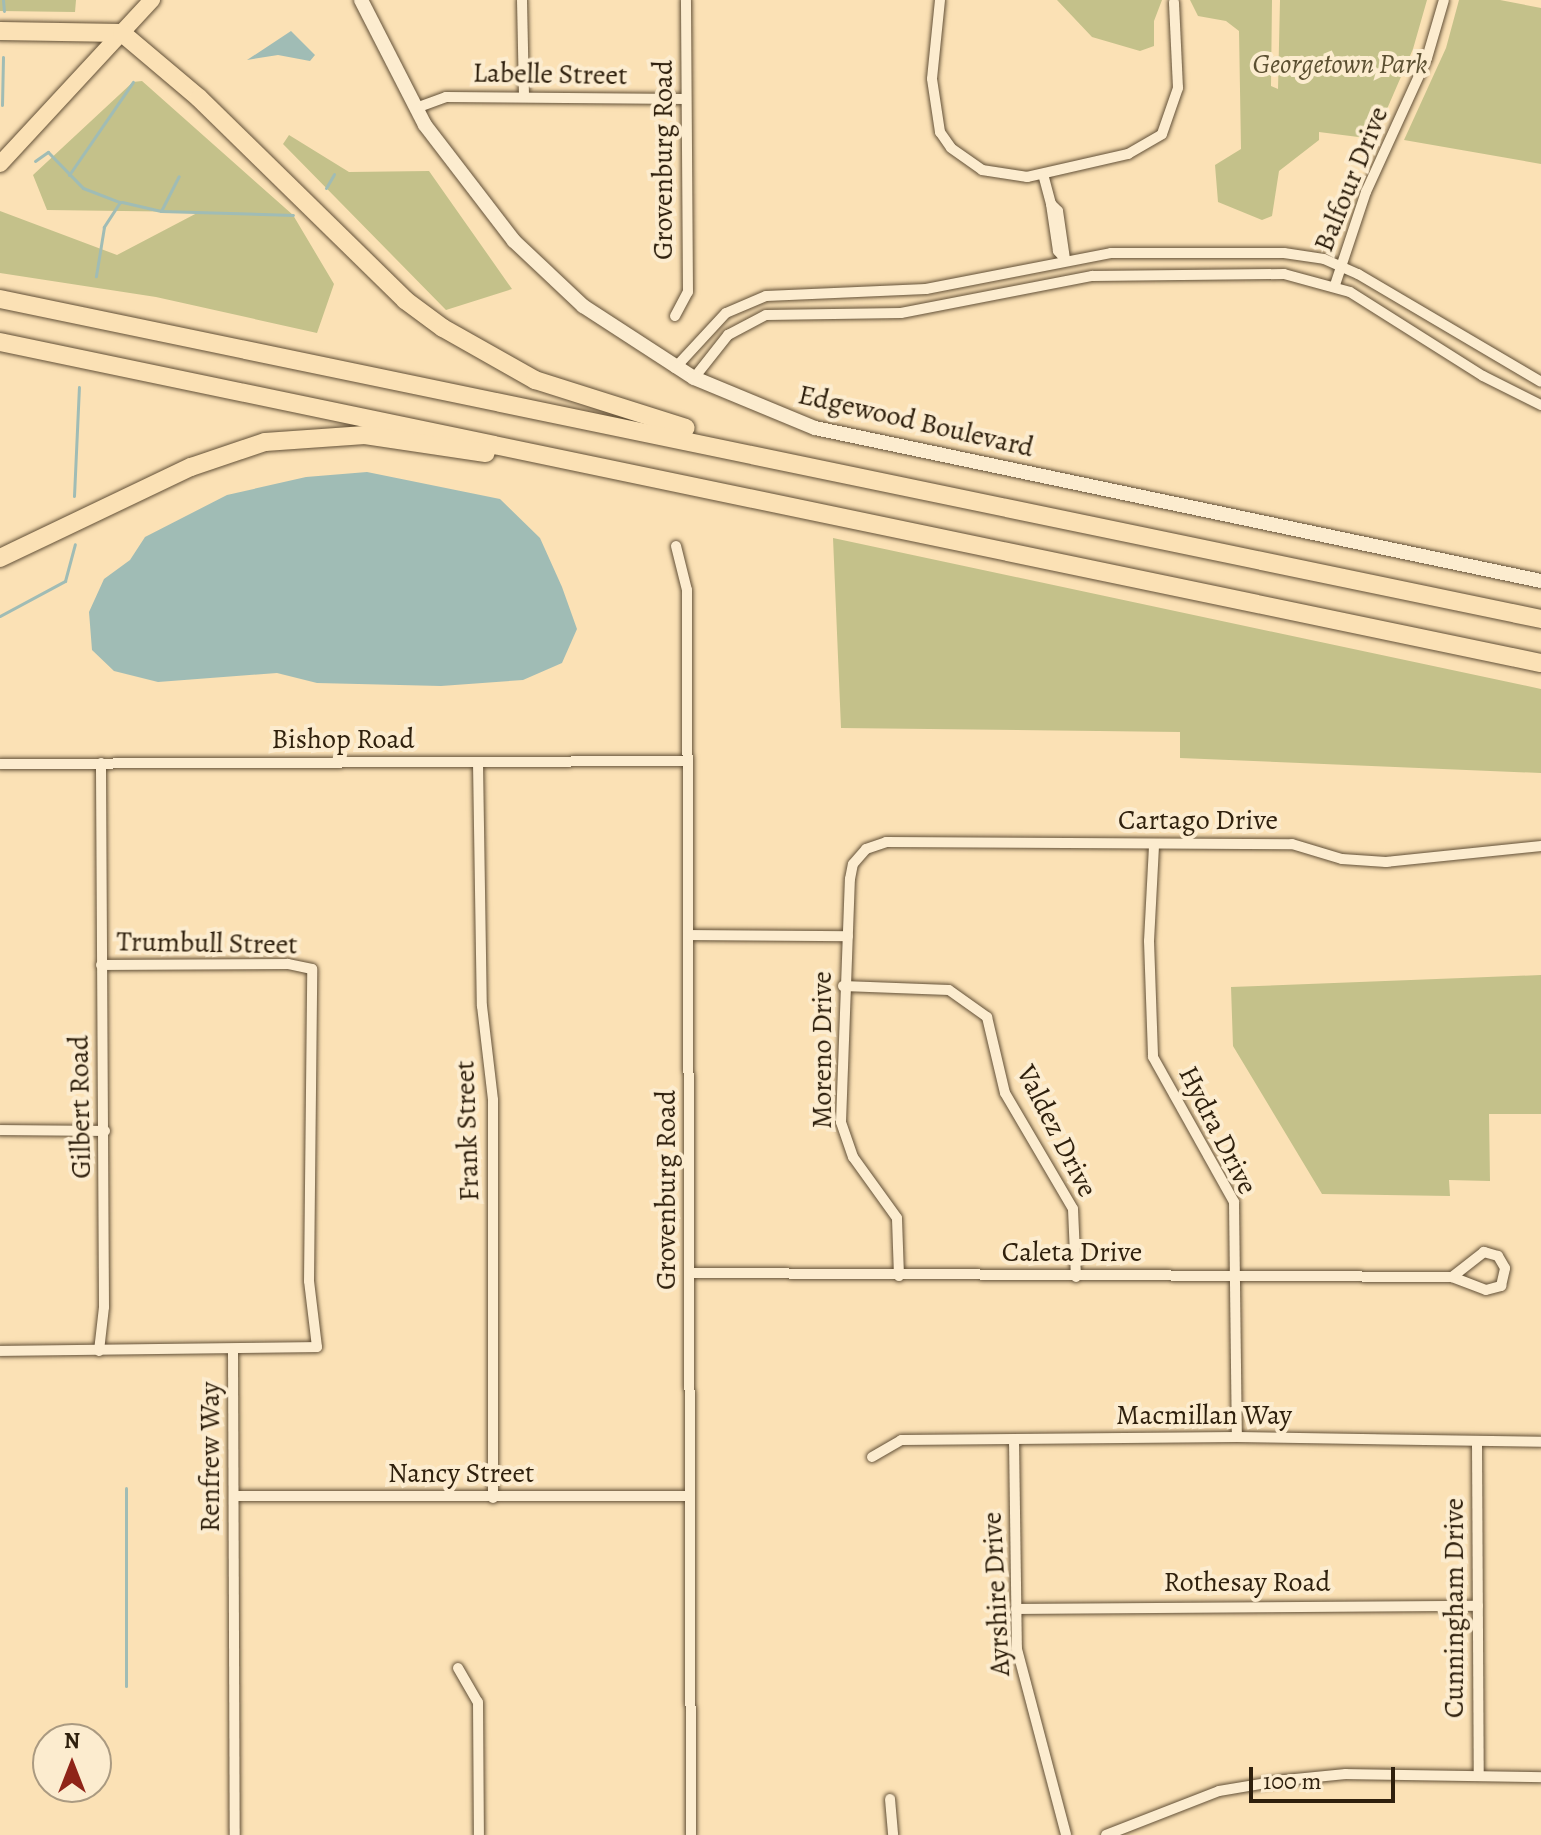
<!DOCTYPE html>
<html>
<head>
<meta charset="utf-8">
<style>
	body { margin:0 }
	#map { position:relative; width:1541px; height:1835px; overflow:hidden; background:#fbe1b5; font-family:Alegreya,serif }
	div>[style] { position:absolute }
	.green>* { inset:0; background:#c4c18a }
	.water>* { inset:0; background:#a0bcb5 }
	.stream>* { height:3px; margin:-1.5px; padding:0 1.5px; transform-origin:1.5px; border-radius:1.5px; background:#a0bcb5 }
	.roads { filter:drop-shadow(0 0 2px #625037) drop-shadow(0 0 2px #625037) }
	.street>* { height:10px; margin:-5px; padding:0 5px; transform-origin:5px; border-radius:5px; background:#fceccf }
	.secondary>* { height:14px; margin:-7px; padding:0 7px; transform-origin:7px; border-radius:7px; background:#fceccf }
	.primary>* { height:16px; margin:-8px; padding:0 8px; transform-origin:8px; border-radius:8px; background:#fbe1b5 }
	.highway>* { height:18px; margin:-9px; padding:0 9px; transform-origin:9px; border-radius:9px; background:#fbe1b5 }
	span { translate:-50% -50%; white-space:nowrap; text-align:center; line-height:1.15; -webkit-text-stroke:8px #fceccf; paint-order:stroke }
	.park-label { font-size:28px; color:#5c5032; font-style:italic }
	.street-label { font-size:28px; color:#2f200d }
	.north { position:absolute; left:32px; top:1723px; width:80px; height:80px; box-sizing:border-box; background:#fceccf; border:2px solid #aa9a81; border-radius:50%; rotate:0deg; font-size:22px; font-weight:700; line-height:32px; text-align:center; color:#2f200d }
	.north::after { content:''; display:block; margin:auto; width:28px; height:36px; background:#8f2418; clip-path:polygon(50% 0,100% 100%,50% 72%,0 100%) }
	.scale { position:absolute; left:1249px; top:1767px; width:146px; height:36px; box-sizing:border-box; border:4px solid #2f200d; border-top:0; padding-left:10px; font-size:24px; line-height:28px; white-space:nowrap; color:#2f200d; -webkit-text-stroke:6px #fceccf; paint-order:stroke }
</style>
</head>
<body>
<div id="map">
	<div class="green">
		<i style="clip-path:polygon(0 0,76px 0,75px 12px,0 11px)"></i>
		<i style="clip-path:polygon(1057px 0,1162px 0,1154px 21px,1154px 46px,1140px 51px,1092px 37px)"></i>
		<i style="clip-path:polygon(1190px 0,1272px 0,1271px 86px,1278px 89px,1280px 0,1427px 0,1413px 49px,1374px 139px,1319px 132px,1319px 140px,1279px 171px,1272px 216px,1262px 220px,1218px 202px,1215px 165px,1241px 149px,1239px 31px,1226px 21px,1198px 16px)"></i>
		<i style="clip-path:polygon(1459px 0,1500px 0,1541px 8px,1541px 164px,1404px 140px,1446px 48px)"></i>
		<i style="clip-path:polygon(142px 81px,293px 215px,334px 284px,317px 333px,156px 297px,0 273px,0 211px,117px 255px,199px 212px,47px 210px,33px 175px,133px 82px)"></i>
		<i style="clip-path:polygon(289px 135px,349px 172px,429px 171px,512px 289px,446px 310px,283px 144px)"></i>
		<i style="clip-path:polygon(833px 538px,1541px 689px,1541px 773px,1180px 758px,1180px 732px,841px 728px)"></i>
		<i style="clip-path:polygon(1541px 975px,1541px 1114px,1489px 1114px,1490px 1181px,1449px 1180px,1450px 1196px,1322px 1194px,1233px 1046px,1231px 987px)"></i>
	</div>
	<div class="water">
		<i style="clip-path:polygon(291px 31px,315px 55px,310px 61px,278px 55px,247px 60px)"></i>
		<i style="clip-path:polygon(367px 472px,500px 499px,540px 538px,562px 587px,577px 629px,562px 663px,523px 680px,441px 686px,317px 683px,277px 673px,158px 682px,114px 671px,92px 650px,89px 612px,104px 579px,130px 560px,145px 537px,227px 495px,306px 477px)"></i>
	</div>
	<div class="stream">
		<i style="left:3px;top:0;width:11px;rotate:85deg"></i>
		<i style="left:2px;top:105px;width:48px;rotate:-88.8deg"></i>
		<i style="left:35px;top:161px;width:16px;rotate:-35deg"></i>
		<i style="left:48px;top:152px;width:50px;rotate:45.8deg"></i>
		<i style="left:83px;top:188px;width:40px;rotate:21deg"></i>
		<i style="left:120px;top:202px;width:30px;rotate:123deg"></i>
		<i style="left:104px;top:227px;width:50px;rotate:99.3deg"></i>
		<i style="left:69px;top:175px;width:113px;rotate:-55.5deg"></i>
		<i style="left:326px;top:188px;width:16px;rotate:-60deg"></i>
		<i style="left:122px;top:202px;width:40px;rotate:13deg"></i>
		<i style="left:161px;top:211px;width:132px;rotate:1.7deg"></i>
		<i style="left:161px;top:211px;width:39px;rotate:-63deg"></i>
		<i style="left:74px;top:496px;width:109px;rotate:-87.4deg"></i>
		<i style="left:0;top:616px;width:74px;rotate:-28.3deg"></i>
		<i style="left:65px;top:581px;width:38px;rotate:-75deg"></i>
		<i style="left:126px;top:1488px;width:198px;rotate:90deg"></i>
	</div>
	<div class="roads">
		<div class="street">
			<i style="left:522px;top:0;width:97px;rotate:88.8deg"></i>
			<i style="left:940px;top:0;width:79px;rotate:95.8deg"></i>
			<i style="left:932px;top:79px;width:54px;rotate:81.4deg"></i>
			<i style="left:940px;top:132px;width:19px;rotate:55deg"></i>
			<i style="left:951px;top:148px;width:38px;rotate:35deg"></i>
			<i style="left:982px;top:170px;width:46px;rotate:8.8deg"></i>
			<i style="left:1027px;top:177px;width:104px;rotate:-12.8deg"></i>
			<i style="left:1128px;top:154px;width:39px;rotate:-30deg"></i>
			<i style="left:1162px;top:134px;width:49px;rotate:-70.8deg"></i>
			<i style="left:1178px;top:88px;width:86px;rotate:-92.7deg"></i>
			<i style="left:416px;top:108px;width:32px;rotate:-20deg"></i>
			<i style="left:446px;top:97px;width:240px;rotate:0.5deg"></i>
			<i style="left:1043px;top:174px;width:31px;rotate:75deg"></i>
			<i style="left:1051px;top:204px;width:10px;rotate:45deg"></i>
			<i style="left:1058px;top:211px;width:49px;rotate:81.7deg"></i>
			<i style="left:1065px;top:259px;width:11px;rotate:-131deg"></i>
			<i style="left:1058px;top:251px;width:48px;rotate:-98.5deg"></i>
			<i style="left:1335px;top:285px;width:98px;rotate:-71.6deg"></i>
			<i style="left:1366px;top:192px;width:147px;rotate:-65.5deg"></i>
			<i style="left:1427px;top:58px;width:60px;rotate:-73.7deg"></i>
			<i style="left:675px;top:316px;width:27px;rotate:-62deg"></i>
			<i style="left:688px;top:292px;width:292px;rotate:-90.4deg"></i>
			<i style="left:675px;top:368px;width:75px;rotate:-47.2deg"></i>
			<i style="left:726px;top:313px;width:43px;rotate:-23deg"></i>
			<i style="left:766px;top:296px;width:160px;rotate:-2.5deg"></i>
			<i style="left:926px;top:289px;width:188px;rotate:-11deg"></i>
			<i style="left:1111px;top:253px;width:173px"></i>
			<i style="left:1284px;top:253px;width:40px;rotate:8.5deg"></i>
			<i style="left:1324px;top:259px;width:37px;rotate:24deg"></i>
			<i style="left:1358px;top:274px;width:212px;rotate:30.5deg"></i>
			<i style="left:694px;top:378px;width:55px;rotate:-51.7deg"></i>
			<i style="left:728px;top:335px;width:43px;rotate:-27.8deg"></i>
			<i style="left:766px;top:315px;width:135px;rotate:-0.8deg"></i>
			<i style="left:901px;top:313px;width:195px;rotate:-11deg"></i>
			<i style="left:1092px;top:276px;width:192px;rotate:-0.6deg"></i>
			<i style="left:1284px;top:274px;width:68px;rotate:15.3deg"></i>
			<i style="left:1350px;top:292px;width:157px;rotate:32.3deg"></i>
			<i style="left:1483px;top:376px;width:65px;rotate:26.6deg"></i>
			<i style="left:676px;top:546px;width:45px;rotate:76deg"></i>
			<i style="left:687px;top:590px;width:1245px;rotate:89.82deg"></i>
			<i style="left:478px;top:763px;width:243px;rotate:89.1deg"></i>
			<i style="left:482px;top:1006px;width:95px;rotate:83.3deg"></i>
			<i style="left:493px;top:1100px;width:398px;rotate:90deg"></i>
			<i style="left:0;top:764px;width:686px;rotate:-0.25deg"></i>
			<i style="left:1154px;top:846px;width:95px;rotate:93deg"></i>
			<i style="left:1149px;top:941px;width:116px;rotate:88deg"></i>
			<i style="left:1153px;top:1057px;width:166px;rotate:60.8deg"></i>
			<i style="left:1234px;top:1202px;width:235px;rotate:89.3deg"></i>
			<i style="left:688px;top:935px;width:160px;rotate:0.4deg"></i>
			<i style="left:843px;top:986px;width:106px;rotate:2.2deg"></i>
			<i style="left:949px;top:990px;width:47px;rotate:35.4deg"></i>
			<i style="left:987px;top:1017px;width:78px;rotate:76.7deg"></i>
			<i style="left:1005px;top:1093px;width:134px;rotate:59.6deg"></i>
			<i style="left:1073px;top:1209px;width:68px;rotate:87.5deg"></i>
			<i style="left:0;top:1130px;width:105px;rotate:0.5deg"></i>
			<i style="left:692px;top:1273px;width:760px;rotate:0.3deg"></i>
			<i style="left:1452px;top:1277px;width:36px;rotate:21deg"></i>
			<i style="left:1486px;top:1290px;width:16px;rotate:-15deg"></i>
			<i style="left:1501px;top:1286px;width:18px;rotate:-77deg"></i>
			<i style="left:1505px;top:1268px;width:14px;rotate:-120deg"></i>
			<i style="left:1498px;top:1256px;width:15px;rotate:-164deg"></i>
			<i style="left:1484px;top:1252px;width:41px;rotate:142deg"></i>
			<i style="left:899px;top:1276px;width:58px;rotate:-92deg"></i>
			<i style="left:897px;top:1218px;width:75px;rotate:-125.8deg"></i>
			<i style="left:853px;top:1157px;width:37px;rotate:-109deg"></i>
			<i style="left:841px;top:1122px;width:243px;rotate:-87.9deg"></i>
			<i style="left:850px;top:879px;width:15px;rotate:-79deg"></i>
			<i style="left:853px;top:864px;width:20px;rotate:-49deg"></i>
			<i style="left:866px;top:849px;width:21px;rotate:-19deg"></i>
			<i style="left:886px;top:842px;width:406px;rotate:0.3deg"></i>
			<i style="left:1292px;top:844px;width:52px;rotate:16.7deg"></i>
			<i style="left:1342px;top:859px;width:44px;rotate:3.9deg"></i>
			<i style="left:1386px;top:862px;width:156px;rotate:-5.9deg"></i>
			<i style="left:233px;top:1350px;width:485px;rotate:89.8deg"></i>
			<i style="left:0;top:1351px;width:317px;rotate:-0.7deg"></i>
			<i style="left:317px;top:1347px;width:66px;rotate:-96.9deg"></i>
			<i style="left:309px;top:1281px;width:312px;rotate:-89.4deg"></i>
			<i style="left:312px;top:969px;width:25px;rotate:-168deg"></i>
			<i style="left:288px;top:964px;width:187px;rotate:179.7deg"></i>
			<i style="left:99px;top:1351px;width:44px;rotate:-83.5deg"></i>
			<i style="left:104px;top:1307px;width:544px;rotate:-90.32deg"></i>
			<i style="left:1014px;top:1440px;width:209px;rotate:89.2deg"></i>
			<i style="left:1017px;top:1649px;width:192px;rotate:75.2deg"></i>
			<i style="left:1477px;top:1442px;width:332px;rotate:89.7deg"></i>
			<i style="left:872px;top:1457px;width:34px;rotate:-30deg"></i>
			<i style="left:901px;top:1440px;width:336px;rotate:-0.5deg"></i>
			<i style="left:1237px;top:1437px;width:304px;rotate:0.9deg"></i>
			<i style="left:234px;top:1496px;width:454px"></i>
			<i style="left:1016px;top:1609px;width:462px;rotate:-0.4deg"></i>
			<i style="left:458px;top:1668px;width:39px;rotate:60deg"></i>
			<i style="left:478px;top:1702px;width:133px;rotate:89.6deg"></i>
			<i style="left:890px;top:1799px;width:36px;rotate:85deg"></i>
			<i style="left:1106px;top:1835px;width:121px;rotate:-21.3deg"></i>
			<i style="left:1219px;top:1791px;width:67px;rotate:-9.5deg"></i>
			<i style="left:1285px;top:1780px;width:61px;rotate:-5.6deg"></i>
			<i style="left:1346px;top:1774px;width:195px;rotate:0.9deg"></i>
		</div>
		<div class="secondary">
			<i style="left:361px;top:0;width:140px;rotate:62.9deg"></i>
			<i style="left:425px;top:125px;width:146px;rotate:52.5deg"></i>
			<i style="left:514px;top:241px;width:95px;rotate:43.3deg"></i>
			<i style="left:583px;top:306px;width:132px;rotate:33deg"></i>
			<i style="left:694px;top:378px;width:131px;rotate:22.5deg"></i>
			<i style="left:815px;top:428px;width:742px;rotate:11.9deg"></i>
		</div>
		<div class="primary">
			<i style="left:0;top:164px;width:224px;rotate:-47.2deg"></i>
		</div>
		<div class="highway">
			<i style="left:0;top:31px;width:122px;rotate:0.9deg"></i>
			<i style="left:122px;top:33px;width:101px;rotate:40.2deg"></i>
			<i style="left:199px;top:98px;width:289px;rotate:44.4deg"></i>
			<i style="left:405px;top:300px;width:47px;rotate:36.4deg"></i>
			<i style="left:443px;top:328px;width:106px;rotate:29.5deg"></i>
			<i style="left:535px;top:380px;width:158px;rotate:17.6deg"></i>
			<i style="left:0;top:299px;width:1574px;rotate:11.73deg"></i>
			<i style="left:0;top:342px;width:1574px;rotate:11.77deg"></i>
			<i style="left:0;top:558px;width:212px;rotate:-25.5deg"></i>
			<i style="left:191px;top:467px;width:78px;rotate:-18.7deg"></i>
			<i style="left:265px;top:442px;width:100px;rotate:-4deg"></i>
			<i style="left:365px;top:435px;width:122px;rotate:8.5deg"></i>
		</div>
	</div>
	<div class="park-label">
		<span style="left:1340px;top:64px">Georgetown Park</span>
	</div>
	<div class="street-label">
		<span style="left:550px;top:74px;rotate:1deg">Labelle Street</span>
		<span style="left:663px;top:160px;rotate:-90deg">Grovenburg Road</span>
		<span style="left:1351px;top:179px;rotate:-68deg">Balfour Drive</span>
		<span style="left:916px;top:421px;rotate:13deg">Edgewood Boulevard</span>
		<span style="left:343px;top:739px">Bishop Road</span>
		<span style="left:1198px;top:820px">Cartago Drive</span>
		<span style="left:207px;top:943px;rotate:1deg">Trumbull Street</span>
		<span style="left:822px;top:1050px;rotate:-90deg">Moreno Drive</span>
		<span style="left:80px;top:1107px;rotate:-91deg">Gilbert Road</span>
		<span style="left:1218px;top:1130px;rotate:63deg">Hydra Drive</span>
		<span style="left:467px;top:1131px;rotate:-92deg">Frank Street</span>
		<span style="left:1057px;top:1131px;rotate:63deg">Valdez Drive</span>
		<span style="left:666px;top:1190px;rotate:-90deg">Grovenburg Road</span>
		<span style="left:1072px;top:1252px">Caleta Drive</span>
		<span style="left:1204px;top:1415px">Macmillan Way</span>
		<span style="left:210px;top:1457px;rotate:-90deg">Renfrew Way</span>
		<span style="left:461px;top:1473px">Nancy Street</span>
		<span style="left:1247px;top:1582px">Rothesay Road</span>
		<span style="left:996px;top:1594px;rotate:-93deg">Ayrshire Drive</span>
		<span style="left:1454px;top:1608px;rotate:-90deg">Cunningham Drive</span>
	</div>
	<div class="north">N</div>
	<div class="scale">100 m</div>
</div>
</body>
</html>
